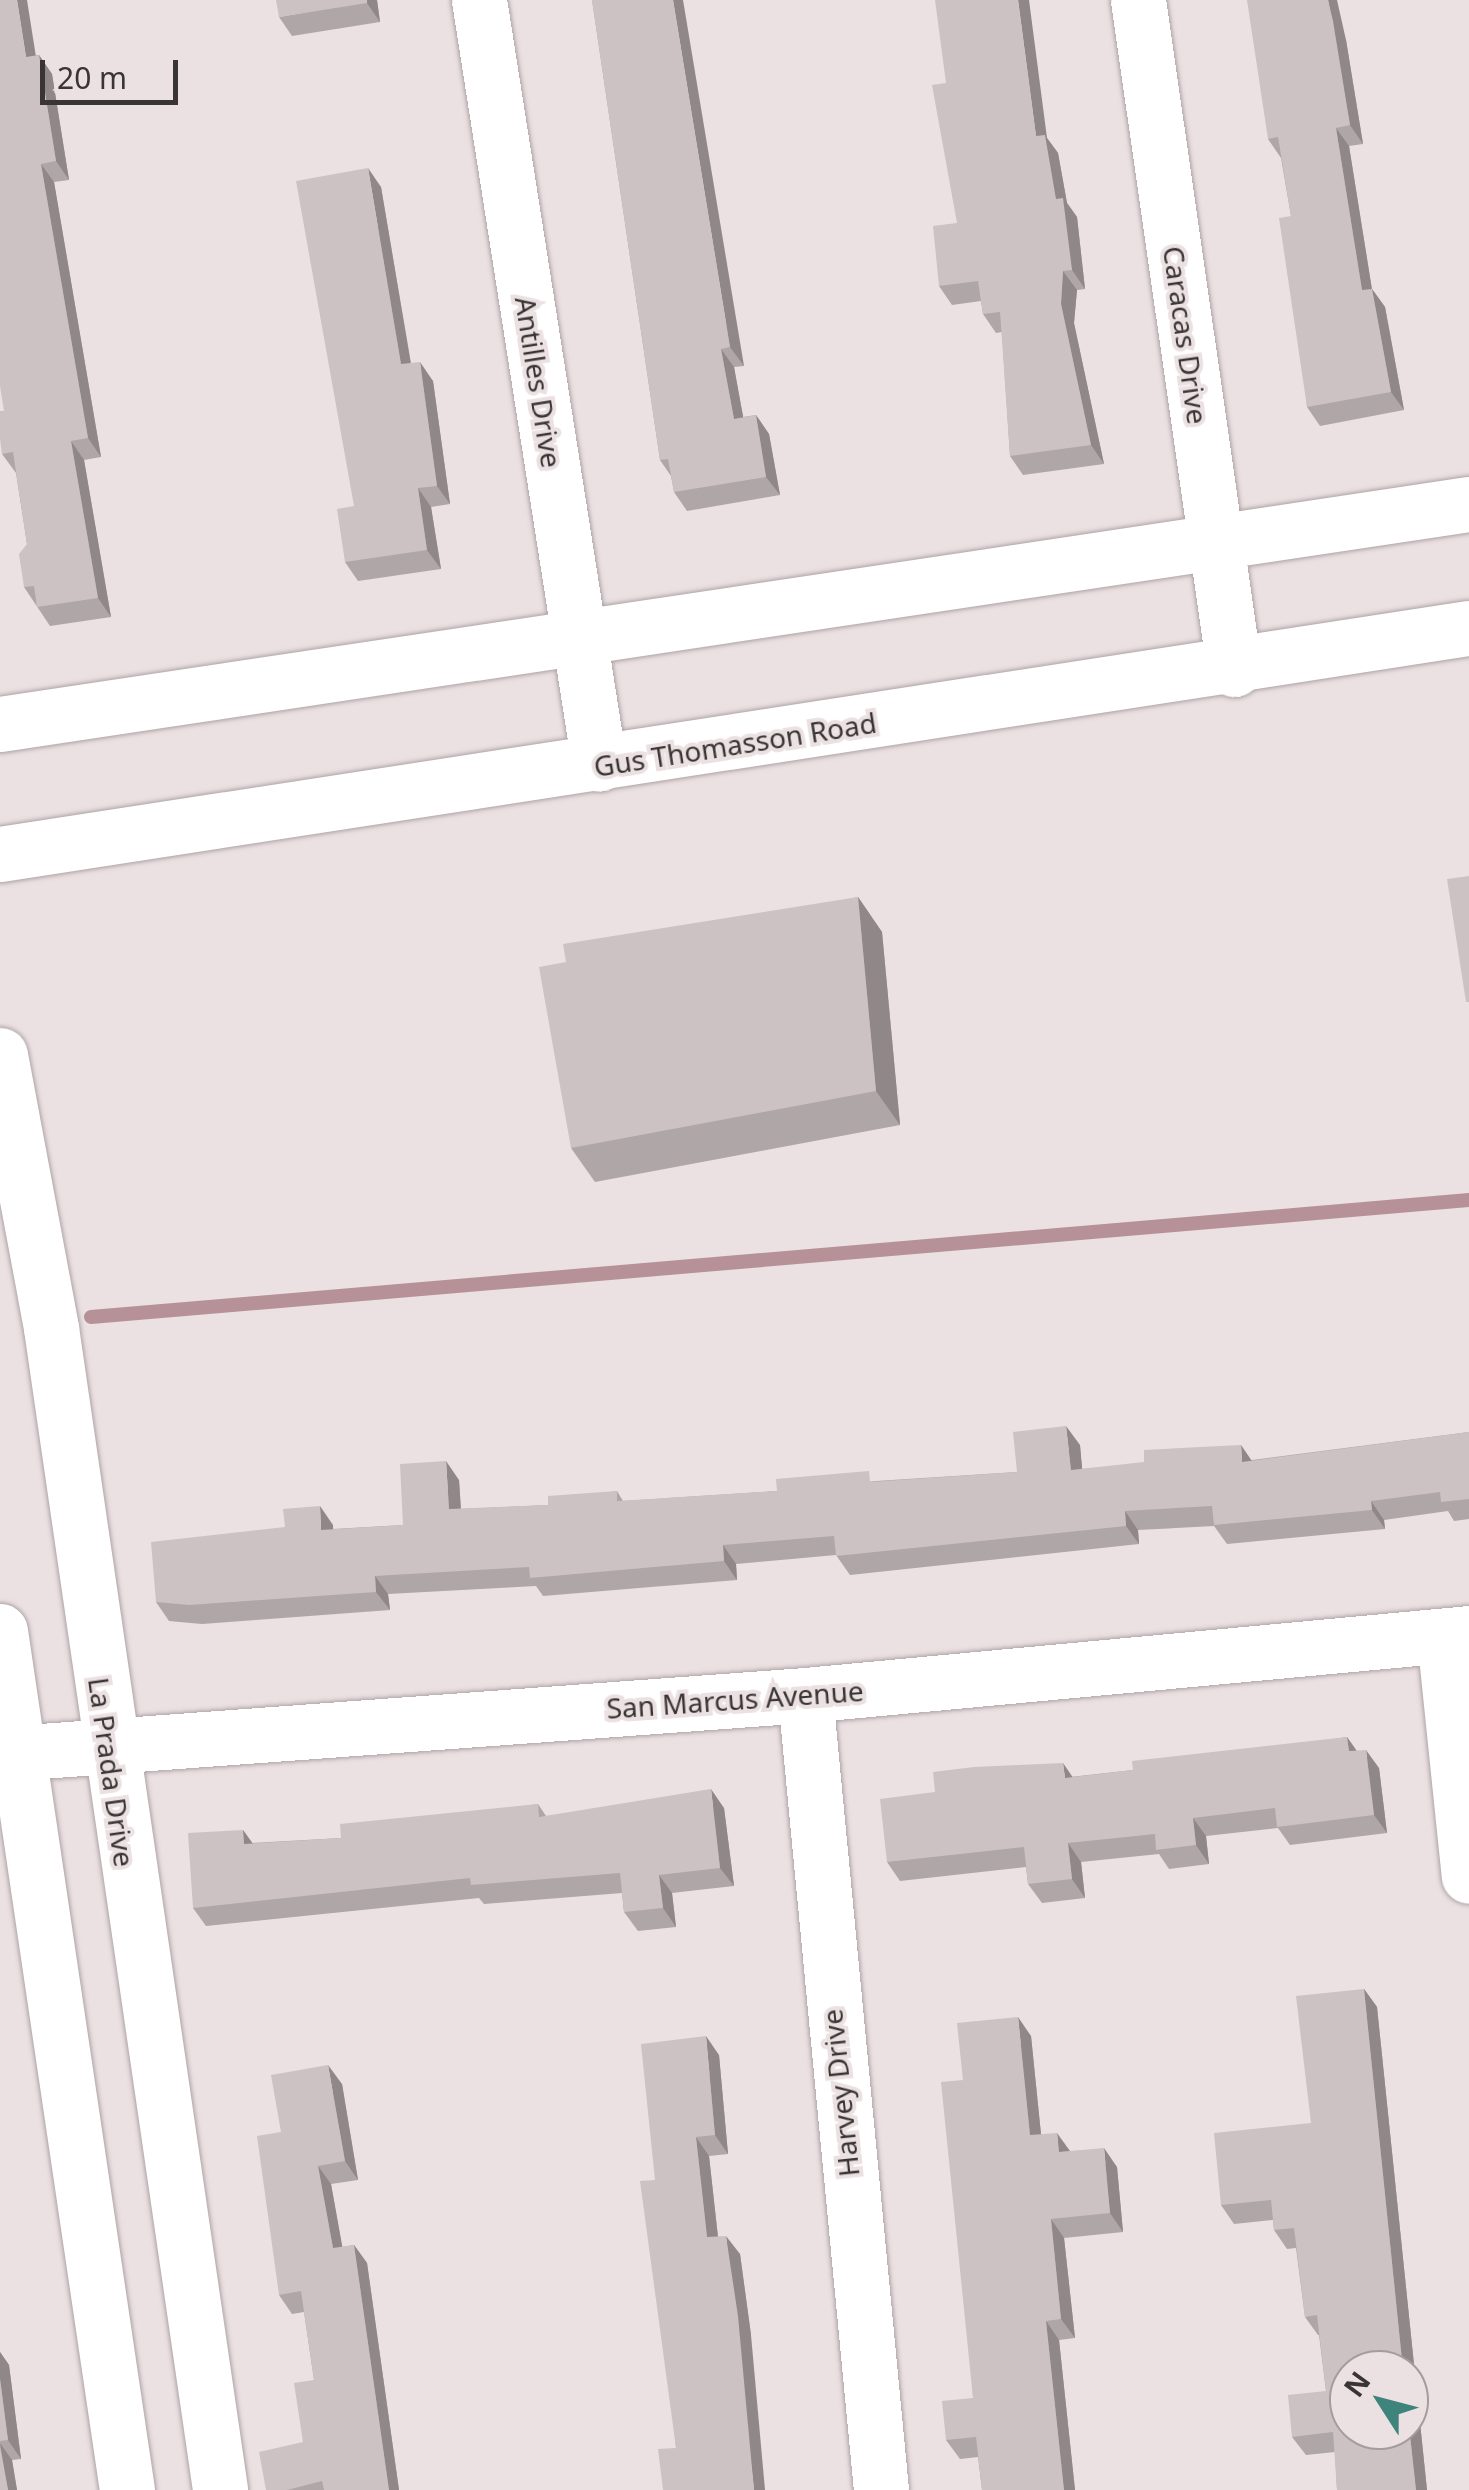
<!DOCTYPE html>
<html>
<head>
<meta charset="utf-8">
<style>
	body { margin:0 }
	#map { position:relative; width:1469px; height:2490px; overflow:hidden; background:#ebe0e2; font-family:"Noto Sans",sans-serif }
	div>[style] { position:absolute }
	.stream>* { height:14px; margin:-7px; padding:0 7px; transform-origin:7px; border-radius:7px; background:#b69198 }
	.roads { filter:drop-shadow(0 0 2px #aea4a6) drop-shadow(0 0 2px #aea4a6) }
	.minor>* { height:55px; margin:-27.5px; padding:0 27.5px; transform-origin:27.5px; border-radius:27.5px; background:#fff }
	.major>* { height:55px; margin:-27.5px; padding:0 27.5px; transform-origin:27.5px; border-radius:27.5px; background:#fff }
	.wall>* { inset:0; background:#afa6a8 }
	.shaded-wall>* { inset:0; background:#8f8788 }
	.building>* { inset:0; background:#ccc1c3 }
	span { translate:-50% -50%; white-space:nowrap; text-align:center; line-height:1.15; -webkit-text-stroke:8px #ebe0e2; paint-order:stroke }
	.street-label { font-size:28px; color:#393535 }
	.north { position:absolute; left:1329px; top:2350px; width:100px; height:100px; box-sizing:border-box; background:#ebe0e2; border:2px solid #a49c9d; border-radius:50%; rotate:306deg; font-size:28px; font-weight:700; line-height:40px; text-align:center; color:#393535 }
	.north::after { content:''; display:block; margin:auto; width:35px; height:45px; background:#3e847c; clip-path:polygon(50% 0,100% 100%,50% 72%,0 100%) }
	.scale { position:absolute; left:40px; top:60px; width:138px; height:45px; box-sizing:border-box; border:5px solid #393535; border-top:0; padding-left:12px; font-size:30px; line-height:35px; white-space:nowrap; color:#393535; -webkit-text-stroke:8px #ebe0e2; paint-order:stroke }
</style>
</head>
<body>
<div id="map">
	<div class="stream">
		<i style="left:91px;top:1317px;width:1383px;rotate:-4.85deg"></i>
	</div>
	<div class="roads">
		<div class="minor">
			<i style="left:479px;top:0;width:773px;rotate:81.07deg"></i>
			<i style="left:1138px;top:0;width:676px;rotate:81.83deg"></i>
			<i style="left:1444px;top:1636px;width:241px;rotate:84.1deg"></i>
			<i style="left:805px;top:1695px;width:799px;rotate:84.54deg"></i>
			<i style="left:0;top:1754px;width:807px;rotate:-4.19deg"></i>
			<i style="left:805px;top:1695px;width:667px;rotate:-5.33deg"></i>
		</div>
		<div class="major">
			<i style="left:0;top:724px;width:1485px;rotate:-8.52deg"></i>
			<i style="left:0;top:854px;width:1486px;rotate:-8.75deg"></i>
			<i style="left:0;top:1055px;width:278px;rotate:79.4deg"></i>
			<i style="left:51px;top:1328px;width:1174px;rotate:81.72deg"></i>
			<i style="left:0;top:1631px;width:868px;rotate:81.59deg"></i>
		</div>
	</div>
	<div class="wall">
		<i style="clip-path:polygon(377px 0,380px 22px,292px 36px,279px 17px)"></i>
		<i style="clip-path:polygon(592px 0,744px 366px,734px 367px,743px 417px,756px 415px,769px 434px,780px 495px,687px 511px,674px 492px,671px 476px,660px 460px)"></i>
		<i style="clip-path:polygon(1346px 40px,1363px 144px,1349px 146px,1372px 289px,1385px 307px,1404px 410px,1320px 426px,1307px 407px,1291px 216px,1281px 158px,1268px 139px)"></i>
		<i style="clip-path:polygon(36px 55px,39px 55px,52px 74px,69px 180px,54px 182px,101px 457px,84px 460px,111px 617px,50px 626px,24px 587px,27px 544px,16px 473px,2px 454px,4px 411px)"></i>
		<i style="clip-path:polygon(1047px 138px,1058px 153px,1067px 203px,1077px 217px,1085px 289px,1077px 290px,1074px 323px,1104px 464px,1023px 475px,1010px 456px,1002px 332px,996px 333px,983px 314px,981px 301px,952px 305px,939px 286px,957px 223px)"></i>
		<i style="clip-path:polygon(381px 187px,411px 363px,433px 381px,450px 504px,431px 507px,441px 569px,358px 581px,345px 562px,354px 506px)"></i>
		<i style="clip-path:polygon(858px 897px,882px 932px,900px 1125px,595px 1182px,571px 1148px,566px 962px)"></i>
		<i style="clip-path:polygon(1469px 1432px,1469px 1519px,1454px 1521px,1448px 1511px,1384px 1520px,1385px 1529px,1227px 1544px,1214px 1526px,1138px 1530px,1139px 1544px,850px 1575px,836px 1555px,736px 1564px,737px 1580px,543px 1596px,536px 1586px,388px 1594px,390px 1610px,202px 1624px,169px 1621px,156px 1602px,333px 1525px,333px 1529px,403px 1525px,459px 1480px,461px 1509px,548px 1505px,617px 1491px,623px 1501px,777px 1491px,876px 1481px,1017px 1472px,1080px 1445px,1082px 1469px,1252px 1460px)"></i>
		<i style="clip-path:polygon(1347px 1737px,1357px 1751px,1379px 1768px,1387px 1833px,1290px 1845px,1278px 1828px,1206px 1836px,1209px 1864px,1169px 1869px,1159px 1854px,1081px 1862px,1085px 1898px,1042px 1903px,1028px 1884px,1026px 1867px,900px 1881px,887px 1862px,935px 1792px,1133px 1770px)"></i>
		<i style="clip-path:polygon(538px 1804px,546px 1816px,724px 1808px,734px 1886px,672px 1893px,676px 1927px,638px 1931px,624px 1912px,622px 1893px,484px 1904px,479px 1898px,206px 1926px,193px 1908px,243px 1830px,252px 1843px,341px 1838px)"></i>
		<i style="clip-path:polygon(1364px 1989px,1377px 2007px,1427px 2490px,1337px 2490px,1335px 2452px,1306px 2455px,1292px 2437px,1326px 2391px,1319px 2335px,1318px 2335px,1305px 2317px,1296px 2248px,1287px 2249px,1274px 2230px,1273px 2220px,1234px 2224px,1221px 2205px,1311px 2123px)"></i>
		<i style="clip-path:polygon(1031px 2036px,1041px 2134px,1070px 2151px,1117px 2167px,1123px 2232px,1064px 2238px,1075px 2338px,1059px 2340px,1075px 2490px,982px 2490px,978px 2457px,960px 2459px,946px 2440px,973px 2398px,963px 2080px)"></i>
		<i style="clip-path:polygon(719px 2055px,728px 2154px,709px 2156px,718px 2236px,740px 2254px,751px 2335px,676px 2448px,655px 2180px)"></i>
		<i style="clip-path:polygon(342px 2084px,358px 2180px,331px 2184px,342px 2247px,354px 2245px,367px 2263px,399px 2490px,266px 2490px,303px 2442px,314px 2380px,304px 2312px,292px 2314px,279px 2295px,281px 2132px)"></i>
		<i style="clip-path:polygon(0 2352px,9px 2365px,21px 2459px,12px 2460px,17px 2490px,0 2490px)"></i>
	</div>
	<div class="shaded-wall">
		<i style="clip-path:polygon(17px 0,27px 0,39px 76px,26px 57px)"></i>
		<i style="clip-path:polygon(367px 0,377px 0,380px 22px,367px 3px)"></i>
		<i style="clip-path:polygon(673px 0,683px 0,744px 366px,730px 347px)"></i>
		<i style="clip-path:polygon(1018px 0,1029px 0,1047px 138px,1058px 153px,1067px 203px,1077px 217px,1085px 289px,1072px 270px,1036px 136px)"></i>
		<i style="clip-path:polygon(1328px 0,1337px 0,1346px 40px,1363px 144px,1350px 125px)"></i>
		<i style="clip-path:polygon(39px 55px,52px 74px,69px 180px,56px 161px)"></i>
		<i style="clip-path:polygon(1336px 128px,1349px 146px,1375px 309px,1362px 290px)"></i>
		<i style="clip-path:polygon(41px 164px,54px 182px,101px 457px,88px 438px)"></i>
		<i style="clip-path:polygon(368px 168px,381px 187px,414px 383px,401px 364px)"></i>
		<i style="clip-path:polygon(1063px 271px,1077px 290px,1074px 323px,1104px 464px,1091px 445px,1061px 304px)"></i>
		<i style="clip-path:polygon(1372px 289px,1385px 307px,1404px 410px,1391px 392px)"></i>
		<i style="clip-path:polygon(721px 349px,734px 367px,747px 438px,734px 419px)"></i>
		<i style="clip-path:polygon(420px 362px,433px 381px,450px 504px,437px 486px)"></i>
		<i style="clip-path:polygon(756px 415px,769px 434px,780px 495px,766px 477px)"></i>
		<i style="clip-path:polygon(71px 441px,84px 460px,111px 617px,98px 598px)"></i>
		<i style="clip-path:polygon(418px 488px,431px 507px,441px 569px,427px 550px)"></i>
		<i style="clip-path:polygon(858px 897px,882px 932px,900px 1125px,876px 1091px)"></i>
		<i style="clip-path:polygon(1066px 1426px,1080px 1445px,1084px 1489px,1071px 1470px)"></i>
		<i style="clip-path:polygon(1241px 1445px,1254px 1464px,1242px 1462px)"></i>
		<i style="clip-path:polygon(446px 1461px,459px 1480px,462px 1528px,449px 1509px)"></i>
		<i style="clip-path:polygon(1371px 1501px,1384px 1520px,1385px 1529px,1372px 1510px)"></i>
		<i style="clip-path:polygon(320px 1506px,333px 1525px,334px 1549px,321px 1530px)"></i>
		<i style="clip-path:polygon(1125px 1511px,1138px 1530px,1139px 1544px,1126px 1526px)"></i>
		<i style="clip-path:polygon(723px 1545px,736px 1564px,737px 1580px,724px 1561px)"></i>
		<i style="clip-path:polygon(375px 1576px,388px 1594px,390px 1610px,376px 1592px)"></i>
		<i style="clip-path:polygon(1347px 1737px,1360px 1756px,1349px 1751px)"></i>
		<i style="clip-path:polygon(1366px 1750px,1379px 1768px,1387px 1833px,1374px 1815px)"></i>
		<i style="clip-path:polygon(1063px 1763px,1076px 1782px,1065px 1778px)"></i>
		<i style="clip-path:polygon(711px 1789px,724px 1808px,734px 1886px,720px 1868px)"></i>
		<i style="clip-path:polygon(1193px 1818px,1206px 1836px,1209px 1864px,1196px 1845px)"></i>
		<i style="clip-path:polygon(243px 1830px,256px 1848px,244px 1844px)"></i>
		<i style="clip-path:polygon(1068px 1843px,1081px 1862px,1085px 1898px,1072px 1879px)"></i>
		<i style="clip-path:polygon(659px 1875px,672px 1893px,676px 1927px,663px 1908px)"></i>
		<i style="clip-path:polygon(1364px 1989px,1377px 2007px,1427px 2490px,1416px 2490px,1409px 2426px,1409px 2370px,1403px 2370px)"></i>
		<i style="clip-path:polygon(1018px 2017px,1031px 2036px,1043px 2154px,1030px 2135px)"></i>
		<i style="clip-path:polygon(706px 2036px,719px 2055px,728px 2154px,715px 2135px)"></i>
		<i style="clip-path:polygon(328px 2065px,342px 2084px,358px 2180px,345px 2161px)"></i>
		<i style="clip-path:polygon(1057px 2133px,1070px 2151px,1059px 2152px)"></i>
		<i style="clip-path:polygon(696px 2137px,709px 2156px,720px 2256px,707px 2237px)"></i>
		<i style="clip-path:polygon(1104px 2148px,1117px 2167px,1123px 2232px,1110px 2213px)"></i>
		<i style="clip-path:polygon(318px 2166px,331px 2184px,346px 2267px,333px 2248px)"></i>
		<i style="clip-path:polygon(1051px 2219px,1064px 2238px,1075px 2338px,1061px 2319px)"></i>
		<i style="clip-path:polygon(726px 2236px,740px 2254px,751px 2335px,765px 2490px,754px 2490px)"></i>
		<i style="clip-path:polygon(354px 2245px,367px 2263px,399px 2490px,389px 2490px)"></i>
		<i style="clip-path:polygon(1046px 2321px,1059px 2340px,1075px 2490px,1064px 2490px)"></i>
		<i style="clip-path:polygon(0 2352px,9px 2365px,21px 2459px,8px 2440px,0 2379px)"></i>
		<i style="clip-path:polygon(0 2443px,12px 2460px,17px 2490px,8px 2490px)"></i>
	</div>
	<div class="building">
		<i style="clip-path:polygon(0 0,17px 0,26px 57px,39px 55px,56px 161px,41px 164px,88px 438px,71px 441px,98px 598px,37px 607px,34px 586px,24px 587px,19px 554px,27px 544px,13px 452px,2px 454px,0 439px,0 411px,4px 411px,0 386px)"></i>
		<i style="clip-path:polygon(276px 0,367px 0,367px 3px,279px 17px)"></i>
		<i style="clip-path:polygon(592px 0,673px 0,730px 347px,721px 349px,734px 419px,756px 415px,766px 477px,674px 492px,668px 459px,660px 460px)"></i>
		<i style="clip-path:polygon(935px 0,1018px 0,1036px 136px,1045px 135px,1056px 199px,1063px 198px,1072px 270px,1063px 271px,1061px 304px,1091px 445px,1010px 456px,1000px 312px,983px 314px,978px 281px,939px 286px,933px 226px,957px 223px,932px 85px,946px 83px)"></i>
		<i style="clip-path:polygon(1247px 0,1328px 0,1333px 21px,1350px 125px,1336px 128px,1362px 290px,1372px 289px,1391px 392px,1307px 407px,1279px 218px,1291px 216px,1278px 137px,1268px 139px)"></i>
		<i style="clip-path:polygon(368px 168px,401px 364px,420px 362px,437px 486px,418px 488px,427px 550px,345px 562px,337px 509px,354px 506px,296px 181px)"></i>
		<i style="clip-path:polygon(1469px 876px,1469px 1002px,1466px 1002px,1447px 879px)"></i>
		<i style="clip-path:polygon(858px 897px,876px 1091px,571px 1148px,539px 967px,566px 962px,563px 944px)"></i>
		<i style="clip-path:polygon(1066px 1426px,1071px 1470px,1144px 1462px,1144px 1450px,1241px 1445px,1242px 1462px,1469px 1432px,1469px 1499px,1441px 1502px,1440px 1492px,1371px 1501px,1372px 1510px,1214px 1525px,1212px 1506px,1125px 1511px,1126px 1526px,836px 1556px,834px 1536px,723px 1545px,724px 1561px,530px 1578px,529px 1567px,375px 1576px,376px 1592px,189px 1605px,156px 1602px,151px 1542px,285px 1527px,283px 1509px,320px 1506px,321px 1530px,403px 1525px,400px 1464px,446px 1461px,449px 1509px,548px 1505px,548px 1496px,617px 1491px,617px 1501px,777px 1491px,776px 1479px,869px 1471px,870px 1482px,1017px 1472px,1013px 1432px)"></i>
		<i style="clip-path:polygon(1347px 1737px,1349px 1751px,1366px 1750px,1374px 1815px,1277px 1827px,1275px 1808px,1193px 1818px,1196px 1845px,1156px 1850px,1155px 1834px,1068px 1843px,1072px 1879px,1028px 1884px,1024px 1847px,887px 1862px,880px 1799px,935px 1792px,933px 1772px,974px 1767px,1063px 1763px,1065px 1778px,1133px 1770px,1132px 1761px)"></i>
		<i style="clip-path:polygon(711px 1789px,720px 1868px,659px 1875px,663px 1908px,624px 1912px,620px 1873px,471px 1885px,470px 1878px,193px 1908px,188px 1833px,243px 1830px,244px 1844px,341px 1838px,340px 1824px,538px 1804px,539px 1817px)"></i>
		<i style="clip-path:polygon(1364px 1989px,1403px 2370px,1349px 2370px,1349px 2430px,1409px 2430px,1409px 2426px,1416px 2490px,1337px 2490px,1333px 2432px,1292px 2437px,1288px 2395px,1326px 2391px,1317px 2315px,1305px 2317px,1294px 2228px,1274px 2230px,1271px 2200px,1221px 2205px,1214px 2133px,1311px 2123px,1296px 1996px)"></i>
		<i style="clip-path:polygon(1018px 2017px,1030px 2135px,1057px 2133px,1059px 2152px,1104px 2148px,1110px 2213px,1051px 2219px,1061px 2319px,1046px 2321px,1064px 2490px,982px 2490px,976px 2437px,946px 2440px,942px 2401px,973px 2398px,941px 2082px,963px 2080px,957px 2023px)"></i>
		<i style="clip-path:polygon(706px 2036px,715px 2135px,696px 2137px,707px 2237px,726px 2236px,738px 2316px,754px 2490px,663px 2490px,658px 2449px,676px 2448px,640px 2181px,655px 2180px,641px 2044px)"></i>
		<i style="clip-path:polygon(328px 2065px,345px 2161px,318px 2166px,333px 2248px,354px 2245px,389px 2490px,324px 2490px,322px 2481px,287px 2490px,266px 2490px,259px 2452px,303px 2442px,294px 2383px,314px 2380px,301px 2291px,279px 2295px,257px 2136px,281px 2132px,271px 2075px)"></i>
		<i style="clip-path:polygon(0 2379px,8px 2440px,0 2441px)"></i>
		<i style="clip-path:polygon(0 2447px,8px 2490px,0 2490px)"></i>
	</div>
	<div class="street-label">
		<span style="left:1186px;top:335px;rotate:82deg">Caracas Drive</span>
		<span style="left:539px;top:382px;rotate:81deg">Antilles Drive</span>
		<span style="left:735px;top:744px;rotate:-9deg">Gus Thomasson Road</span>
		<span style="left:735px;top:1699px;rotate:-4deg">San Marcus Avenue</span>
		<span style="left:112px;top:1772px;rotate:82deg">La Prada Drive</span>
		<span style="left:840px;top:2093px;rotate:-96deg">Harvey Drive</span>
	</div>
	<div class="north">N</div>
	<div class="scale">20 m</div>
</div>
</body>
</html>
